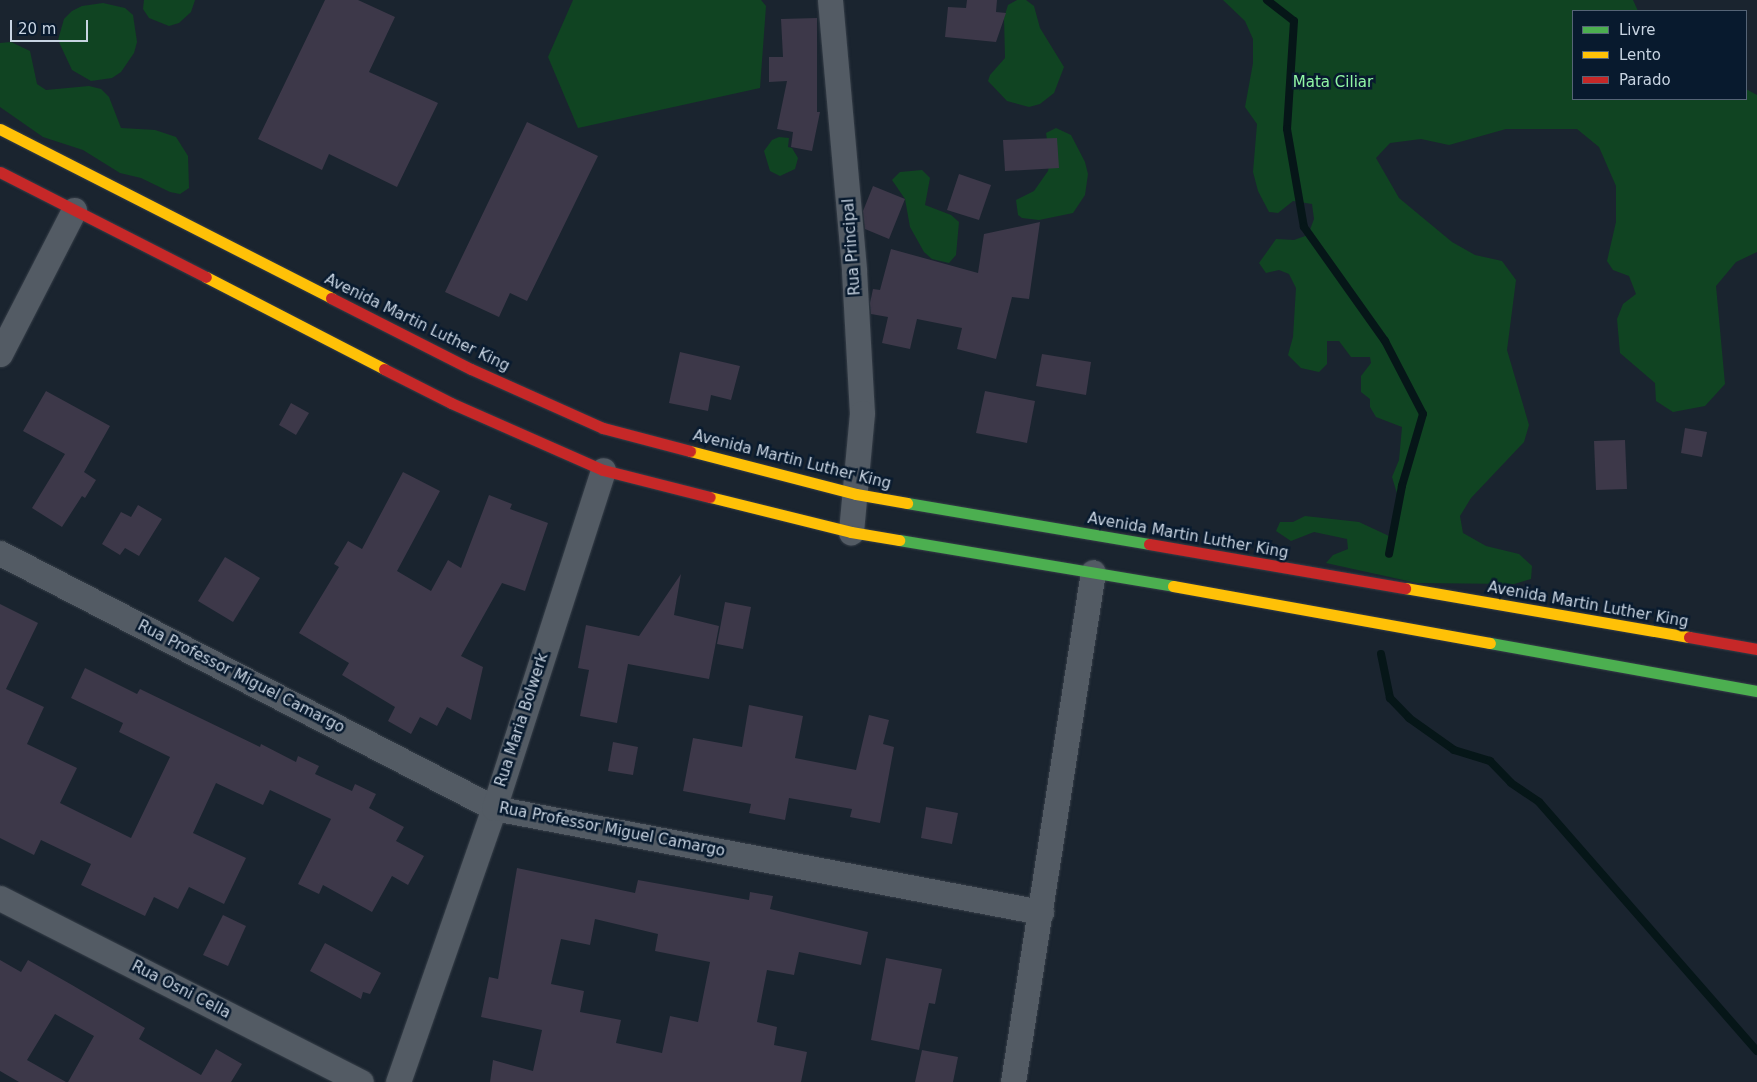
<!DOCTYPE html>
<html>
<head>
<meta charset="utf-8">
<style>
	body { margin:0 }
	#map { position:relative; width:1757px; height:1082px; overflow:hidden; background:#1a242f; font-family:"DejaVu Sans",sans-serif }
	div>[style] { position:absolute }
	.green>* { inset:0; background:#104422 }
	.stream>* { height:8px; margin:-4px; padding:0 4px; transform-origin:4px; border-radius:4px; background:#061618 }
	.building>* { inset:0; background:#3d3849 }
	.roads { filter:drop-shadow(0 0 1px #363e48) drop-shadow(0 0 1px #363e48) }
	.street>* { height:25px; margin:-12.5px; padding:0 12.5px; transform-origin:12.5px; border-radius:12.5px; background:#535b64 }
	.fast>* { height:11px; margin:-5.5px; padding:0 5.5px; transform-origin:5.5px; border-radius:5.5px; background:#4caf50 }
	.slow>* { height:11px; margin:-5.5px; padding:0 5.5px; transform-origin:5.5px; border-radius:5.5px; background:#ffc107 }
	.jam>* { height:11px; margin:-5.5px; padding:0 5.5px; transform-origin:5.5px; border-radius:5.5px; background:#c62828 }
	span { translate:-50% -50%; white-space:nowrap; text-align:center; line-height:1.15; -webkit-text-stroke:5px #081a2e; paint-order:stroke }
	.park-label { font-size:15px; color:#91f7a5 }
	.street-label { font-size:15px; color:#c8d4e2 }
	.legend { position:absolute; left:1572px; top:10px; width:175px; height:90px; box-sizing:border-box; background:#081a2e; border:1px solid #556476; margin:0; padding:6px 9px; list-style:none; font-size:15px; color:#c8d4e2 }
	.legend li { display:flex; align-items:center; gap:10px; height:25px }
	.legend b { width:25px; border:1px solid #556476 }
	.scale { position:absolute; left:10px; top:20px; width:78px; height:22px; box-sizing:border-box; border:2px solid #c8d4e2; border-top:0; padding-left:6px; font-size:15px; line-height:18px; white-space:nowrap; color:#c8d4e2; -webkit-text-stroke:4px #081a2e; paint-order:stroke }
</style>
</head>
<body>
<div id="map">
	<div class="green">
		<i style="clip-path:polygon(144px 0,195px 0,191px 12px,179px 23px,169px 26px,149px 18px,143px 9px)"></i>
		<i style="clip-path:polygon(573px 0,761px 0,766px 6px,760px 88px,578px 128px,548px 57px)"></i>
		<i style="clip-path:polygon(1017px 0,1026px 0,1034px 6px,1040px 28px,1064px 67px,1054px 93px,1040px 104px,1029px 107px,1007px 101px,988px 81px,990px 75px,1005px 58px,1004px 18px,1008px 5px)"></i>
		<i style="clip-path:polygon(1223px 0,1633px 0,1638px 11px,1573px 11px,1573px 99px,1746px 99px,1746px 89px,1757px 95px,1757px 252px,1736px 262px,1716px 286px,1725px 384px,1705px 406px,1673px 412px,1656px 401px,1655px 383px,1620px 353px,1617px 319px,1623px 304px,1636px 294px,1629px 276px,1613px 270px,1607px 261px,1616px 222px,1616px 186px,1599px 147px,1577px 129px,1506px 129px,1449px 145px,1421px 139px,1390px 143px,1376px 158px,1399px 198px,1452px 242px,1475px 255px,1502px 261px,1516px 280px,1507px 350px,1529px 425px,1524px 442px,1471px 498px,1460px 516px,1463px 533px,1486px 546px,1519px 554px,1532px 566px,1531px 579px,1514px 584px,1417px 583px,1326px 563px,1333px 555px,1348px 549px,1347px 539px,1314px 532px,1291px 541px,1276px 531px,1280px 522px,1293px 522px,1305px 516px,1359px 522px,1389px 536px,1398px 529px,1399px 500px,1392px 477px,1399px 460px,1402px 427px,1376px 417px,1370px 407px,1370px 399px,1361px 392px,1361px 376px,1371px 363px,1370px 357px,1351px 357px,1339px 341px,1327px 341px,1327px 364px,1319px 372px,1301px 368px,1288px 355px,1293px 337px,1296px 288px,1289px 274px,1279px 270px,1266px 273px,1259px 263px,1276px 239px,1294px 240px,1308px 235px,1314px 219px,1312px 204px,1293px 201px,1278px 213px,1269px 212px,1258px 191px,1253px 172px,1257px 124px,1245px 107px,1253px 63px,1253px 39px,1245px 21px)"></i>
		<i style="clip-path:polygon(103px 3px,125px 8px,133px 15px,137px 42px,134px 53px,121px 72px,112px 78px,91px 81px,72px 70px,58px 40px,64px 19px,72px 11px,82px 6px)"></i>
		<i style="clip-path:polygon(11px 42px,30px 51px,37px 84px,46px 90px,89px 86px,101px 89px,109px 97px,121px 128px,155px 130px,176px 137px,188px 156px,189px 188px,180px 194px,170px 192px,141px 178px,120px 173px,83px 150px,43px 137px,0 107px,0 43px)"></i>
		<i style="clip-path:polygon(1056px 128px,1071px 135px,1085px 162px,1088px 174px,1085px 195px,1073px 213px,1039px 220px,1022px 218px,1018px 215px,1016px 200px,1034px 191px,1048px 171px,1050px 160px,1046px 133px)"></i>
		<i style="clip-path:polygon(779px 137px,789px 138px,788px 147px,792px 148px,798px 158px,795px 169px,780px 176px,770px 171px,764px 151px,772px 140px)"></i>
		<i style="clip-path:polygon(922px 170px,930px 178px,925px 205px,951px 215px,959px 222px,956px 255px,949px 263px,932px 259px,924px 252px,910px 227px,905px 199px,892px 180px,900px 172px)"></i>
	</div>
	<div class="stream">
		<i style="left:1267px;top:0;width:34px;rotate:38deg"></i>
		<i style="left:1294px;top:21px;width:108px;rotate:93.7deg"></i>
		<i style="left:1287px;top:129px;width:99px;rotate:80.2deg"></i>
		<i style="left:1304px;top:227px;width:140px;rotate:54.6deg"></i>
		<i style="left:1385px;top:341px;width:82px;rotate:62.5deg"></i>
		<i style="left:1423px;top:414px;width:75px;rotate:106.3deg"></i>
		<i style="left:1402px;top:486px;width:69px;rotate:100.8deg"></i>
		<i style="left:1381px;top:654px;width:45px;rotate:78.4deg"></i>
		<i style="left:1390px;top:698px;width:28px;rotate:46deg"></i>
		<i style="left:1409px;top:718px;width:55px;rotate:35.4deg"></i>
		<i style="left:1454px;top:750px;width:38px;rotate:17deg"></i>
		<i style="left:1490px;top:761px;width:30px;rotate:46deg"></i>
		<i style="left:1511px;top:783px;width:34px;rotate:34deg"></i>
		<i style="left:1539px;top:802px;width:331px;rotate:48.8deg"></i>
	</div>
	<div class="building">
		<i style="clip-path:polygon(325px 0,358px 0,395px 17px,369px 72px,438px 103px,397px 187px,329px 154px,322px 170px,258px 139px)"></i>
		<i style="clip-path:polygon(967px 0,997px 0,996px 12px,1006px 13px,996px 42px,945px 37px,948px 7px,966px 8px)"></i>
		<i style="clip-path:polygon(817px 18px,817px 112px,820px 112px,812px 151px,791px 147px,793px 132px,777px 129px,787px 81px,769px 82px,769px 57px,783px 57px,781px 19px)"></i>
		<i style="clip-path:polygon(527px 122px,598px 156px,527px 301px,510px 293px,499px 317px,445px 292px)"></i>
		<i style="clip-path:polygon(1057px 138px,1059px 168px,1005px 171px,1003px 140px)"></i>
		<i style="clip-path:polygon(959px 174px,991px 185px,979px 220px,947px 210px)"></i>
		<i style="clip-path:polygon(873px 186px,905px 199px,889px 239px,865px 229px,863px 211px)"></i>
		<i style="clip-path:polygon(1040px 222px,1029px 299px,1012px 297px,996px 359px,957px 349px,962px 328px,917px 319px,910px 349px,882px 343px,888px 317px,871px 314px,870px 303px,873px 289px,880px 290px,891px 249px,978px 273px,984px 234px)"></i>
		<i style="clip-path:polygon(680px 352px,740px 366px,731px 400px,711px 395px,708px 411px,669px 403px)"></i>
		<i style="clip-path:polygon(1042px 354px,1091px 362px,1086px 395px,1036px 386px)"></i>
		<i style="clip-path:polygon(46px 391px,110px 426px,84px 472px,96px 480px,85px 498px,82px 496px,62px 527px,32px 508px,65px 454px,23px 431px)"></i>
		<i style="clip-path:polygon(985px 391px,1035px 401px,1027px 443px,976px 433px)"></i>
		<i style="clip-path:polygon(291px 403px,309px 413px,296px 435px,279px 425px)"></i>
		<i style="clip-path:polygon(1685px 428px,1707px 432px,1702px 457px,1681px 453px)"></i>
		<i style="clip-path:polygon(1625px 440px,1627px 489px,1596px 490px,1594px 441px)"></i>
		<i style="clip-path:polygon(403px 472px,440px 491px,397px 571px,431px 591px,448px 560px,461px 568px,489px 495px,512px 504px,510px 509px,548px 523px,525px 591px,502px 583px,461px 656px,483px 667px,471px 720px,447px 707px,437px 726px,420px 717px,411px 734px,388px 721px,395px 707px,342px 675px,349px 663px,299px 633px,339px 567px,334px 564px,348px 541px,362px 549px)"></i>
		<i style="clip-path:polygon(138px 505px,162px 519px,139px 556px,125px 548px,120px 555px,102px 544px,121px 512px,131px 517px)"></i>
		<i style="clip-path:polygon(225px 557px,260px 578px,233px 622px,198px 601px)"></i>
		<i style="clip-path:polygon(681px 574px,674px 615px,719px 626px,709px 679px,628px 664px,617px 723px,580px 716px,589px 670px,578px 668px,586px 625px,639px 636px)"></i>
		<i style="clip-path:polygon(725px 602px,751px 607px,743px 649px,717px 644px)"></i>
		<i style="clip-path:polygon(0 604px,38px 623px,6px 689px,44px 707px,27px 744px,77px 768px,60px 803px,131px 838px,170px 757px,119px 732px,123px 723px,71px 698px,85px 668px,137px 694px,140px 689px,260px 747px,261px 744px,296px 762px,298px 756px,319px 766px,315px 774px,352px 791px,355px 784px,376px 794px,369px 808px,404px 827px,396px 841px,424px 856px,408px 885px,392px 876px,372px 912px,323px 885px,319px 894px,298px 884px,331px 819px,270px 790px,263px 805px,216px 783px,193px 833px,246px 858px,224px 904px,189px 887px,178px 909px,154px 897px,145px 916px,81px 885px,91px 864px,41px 840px,34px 855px,0 838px)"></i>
		<i style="clip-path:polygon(749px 705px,803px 716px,795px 758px,856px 770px,869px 715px,889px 720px,883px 744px,894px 747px,880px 823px,850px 817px,852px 809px,789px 798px,785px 820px,749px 813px,751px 804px,683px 791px,693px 738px,742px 747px)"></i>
		<i style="clip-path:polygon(613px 742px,638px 747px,633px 775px,608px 771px)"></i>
		<i style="clip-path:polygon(926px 807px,958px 813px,952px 844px,921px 838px)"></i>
		<i style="clip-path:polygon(evenodd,517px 868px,635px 893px,638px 880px,749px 900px,750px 892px,773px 896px,770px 909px,868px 932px,861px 965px,799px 952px,794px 975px,767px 970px,757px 1022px,777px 1027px,774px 1045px,807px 1052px,801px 1082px,490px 1082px,493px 1060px,533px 1071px,542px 1030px,481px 1017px,489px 977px,498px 979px,517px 868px,595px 919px,658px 934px,655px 951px,710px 962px,698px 1022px,670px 1016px,662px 1053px,616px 1043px,621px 1020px,580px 1012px,584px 991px,551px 984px,561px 939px,590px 945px,595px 919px)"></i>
		<i style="clip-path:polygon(223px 915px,246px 926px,228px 966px,203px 955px)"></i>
		<i style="clip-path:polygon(325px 943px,381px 973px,370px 994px,363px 992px,361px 999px,310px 971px)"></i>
		<i style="clip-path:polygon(886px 958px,942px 969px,935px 1004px,929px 1003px,919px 1050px,871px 1040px)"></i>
		<i style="clip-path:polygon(0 960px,21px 972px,28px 960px,72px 985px,145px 1028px,139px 1039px,201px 1075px,216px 1049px,242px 1064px,231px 1082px,68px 1082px,94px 1036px,55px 1014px,27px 1060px,66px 1082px,19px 1082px,0 1071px)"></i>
		<i style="clip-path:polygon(922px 1050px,958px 1057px,953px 1082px,915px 1082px)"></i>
	</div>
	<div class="roads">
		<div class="street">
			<i style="left:830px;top:0;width:272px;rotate:84.9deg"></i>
			<i style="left:854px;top:271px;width:142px;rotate:86.8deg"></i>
			<i style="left:862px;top:413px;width:120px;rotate:95.3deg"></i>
			<i style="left:0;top:354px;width:162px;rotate:-62.8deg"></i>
			<i style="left:0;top:553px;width:556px;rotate:27.3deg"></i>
			<i style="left:494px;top:808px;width:557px;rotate:10.77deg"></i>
			<i style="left:0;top:898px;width:405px;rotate:27deg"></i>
			<i style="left:398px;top:1082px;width:290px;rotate:-70.7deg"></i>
			<i style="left:494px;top:808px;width:355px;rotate:-72.1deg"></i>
			<i style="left:1013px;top:1082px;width:516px;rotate:-81.09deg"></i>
		</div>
		<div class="fast">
			<i style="left:907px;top:503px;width:245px;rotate:9.6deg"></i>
			<i style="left:899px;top:540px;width:278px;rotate:9.5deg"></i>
			<i style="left:1490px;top:643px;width:271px;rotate:10.2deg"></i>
		</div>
		<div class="slow">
			<i style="left:0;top:129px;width:372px;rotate:27deg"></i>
			<i style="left:206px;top:277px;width:200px;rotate:27.3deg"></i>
			<i style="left:690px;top:451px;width:171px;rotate:14.5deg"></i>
			<i style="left:856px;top:494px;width:52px;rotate:10deg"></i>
			<i style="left:710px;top:497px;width:145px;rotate:13.9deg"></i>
			<i style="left:851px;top:532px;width:49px;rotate:9.5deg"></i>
			<i style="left:1173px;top:586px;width:322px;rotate:10.2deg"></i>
			<i style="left:1405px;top:588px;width:288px;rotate:9.8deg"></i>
		</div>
		<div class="jam">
			<i style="left:0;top:172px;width:231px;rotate:27deg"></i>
			<i style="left:331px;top:298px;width:157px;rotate:26.9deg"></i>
			<i style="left:471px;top:369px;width:145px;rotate:24.1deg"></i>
			<i style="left:603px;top:428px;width:90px;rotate:14.8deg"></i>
			<i style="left:384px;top:369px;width:75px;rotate:26.9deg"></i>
			<i style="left:451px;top:403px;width:166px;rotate:23.8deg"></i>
			<i style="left:603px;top:470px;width:110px;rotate:14.2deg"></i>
			<i style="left:1149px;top:544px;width:260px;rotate:9.8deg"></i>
			<i style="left:1689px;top:637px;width:69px;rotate:10deg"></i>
		</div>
	</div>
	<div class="park-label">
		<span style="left:1333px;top:83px">Mata Ciliar</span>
	</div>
	<div class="street-label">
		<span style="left:852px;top:247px;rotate:-94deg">Rua Principal</span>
		<span style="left:417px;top:323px;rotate:26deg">Avenida Martin Luther King</span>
		<span style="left:792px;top:460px;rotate:14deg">Avenida Martin Luther King</span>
		<span style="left:1188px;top:536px;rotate:10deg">Avenida Martin Luther King</span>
		<span style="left:1588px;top:605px;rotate:10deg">Avenida Martin Luther King</span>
		<span style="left:241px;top:677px;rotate:27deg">Rua Professor Miguel Camargo</span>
		<span style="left:522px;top:720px;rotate:-72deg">Rua Maria Bolwerk</span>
		<span style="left:612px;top:830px;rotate:11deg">Rua Professor Miguel Camargo</span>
		<span style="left:181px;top:990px;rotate:27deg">Rua Osni Cella</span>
	</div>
	<ul class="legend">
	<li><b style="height:6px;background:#4caf50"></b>Livre</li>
	<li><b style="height:6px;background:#ffc107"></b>Lento</li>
	<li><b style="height:6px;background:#c62828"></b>Parado</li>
	</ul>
	<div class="scale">20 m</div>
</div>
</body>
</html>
